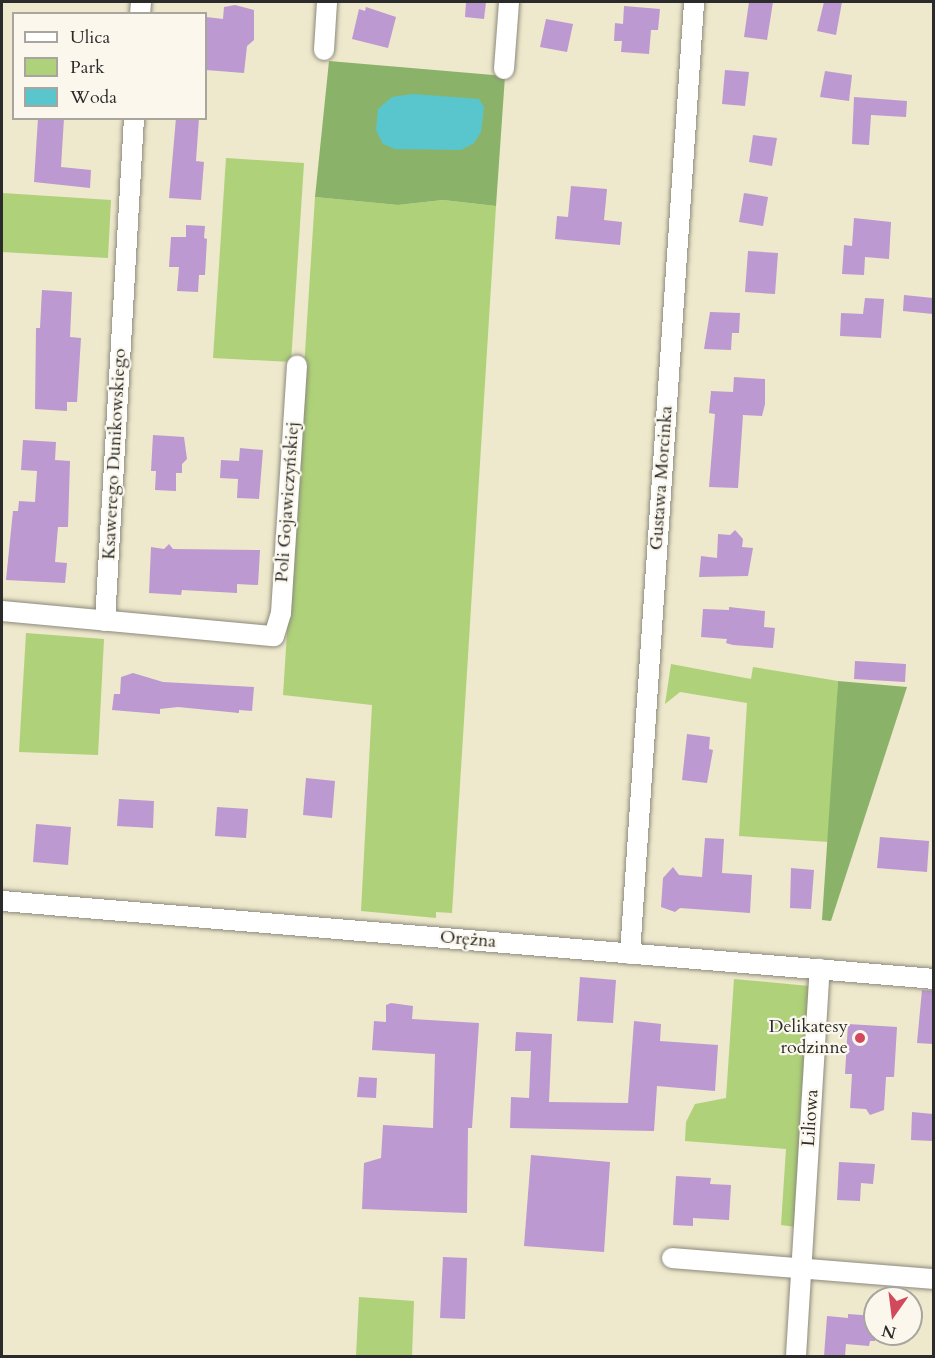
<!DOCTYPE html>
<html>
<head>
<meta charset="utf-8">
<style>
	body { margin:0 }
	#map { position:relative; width:935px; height:1358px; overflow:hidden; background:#eee8cc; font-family:Cardo,serif }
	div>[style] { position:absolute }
	.green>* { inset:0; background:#aed179 }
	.forest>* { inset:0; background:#8ab369 }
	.water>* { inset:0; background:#59c6cd }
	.building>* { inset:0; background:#bc99d0 }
	.roads { filter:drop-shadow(0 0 2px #8c8a7c) drop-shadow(0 0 2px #8c8a7c) }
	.minor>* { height:20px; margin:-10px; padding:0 10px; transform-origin:10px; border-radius:10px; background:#fff }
	.dots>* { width:16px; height:16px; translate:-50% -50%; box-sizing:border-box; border:3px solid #fbf7ec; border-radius:50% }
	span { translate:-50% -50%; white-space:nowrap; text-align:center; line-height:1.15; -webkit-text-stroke:4.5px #fbf7ec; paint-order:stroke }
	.street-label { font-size:18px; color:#2b2b2b }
	.poi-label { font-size:18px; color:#2b2b2b }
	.right { translate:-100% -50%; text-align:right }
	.frame { position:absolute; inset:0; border:3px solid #2b2b2b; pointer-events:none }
	.legend { position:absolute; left:12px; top:12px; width:195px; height:108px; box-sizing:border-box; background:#fbf7ec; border:2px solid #a8a59f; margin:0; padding:8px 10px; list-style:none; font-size:18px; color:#2b2b2b }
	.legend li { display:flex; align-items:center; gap:12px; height:30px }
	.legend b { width:30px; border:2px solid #a8a59f }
	.north { position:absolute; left:863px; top:1286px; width:60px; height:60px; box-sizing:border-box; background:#fbf7ec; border:2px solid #a8a59f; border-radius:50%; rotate:194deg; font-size:16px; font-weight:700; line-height:24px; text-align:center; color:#2b2b2b }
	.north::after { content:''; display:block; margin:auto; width:21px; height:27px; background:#d1495b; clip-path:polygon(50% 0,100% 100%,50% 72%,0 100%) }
</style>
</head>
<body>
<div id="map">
	<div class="green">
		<i style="clip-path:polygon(226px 158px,304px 163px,291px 362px,213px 358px)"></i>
		<i style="clip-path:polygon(2px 193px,111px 200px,108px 258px,2px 252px)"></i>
		<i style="clip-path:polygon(315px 197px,398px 205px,443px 200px,496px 206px,452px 913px,436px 912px,436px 918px,361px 911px,372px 705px,283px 695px)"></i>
		<i style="clip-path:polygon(26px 633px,104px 639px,98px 755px,19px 752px)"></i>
		<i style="clip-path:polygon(671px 664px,751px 679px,753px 667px,838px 681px,829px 842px,739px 836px,747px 703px,680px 692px,665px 704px)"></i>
		<i style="clip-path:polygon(734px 979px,809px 986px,796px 1227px,781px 1225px,786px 1149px,685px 1141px,686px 1122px,695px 1104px,726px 1098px)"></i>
		<i style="clip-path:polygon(359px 1297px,414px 1301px,412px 1356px,356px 1356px)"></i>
	</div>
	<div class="forest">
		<i style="clip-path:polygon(329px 61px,505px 76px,496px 206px,443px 200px,398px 205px,315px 197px)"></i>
		<i style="clip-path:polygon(838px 681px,907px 687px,831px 921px,822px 920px)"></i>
	</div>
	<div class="water">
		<i style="clip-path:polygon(413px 94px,479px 99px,484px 107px,481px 132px,474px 143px,461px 150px,395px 149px,383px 144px,376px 130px,378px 109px,392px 97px)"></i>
	</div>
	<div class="building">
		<i style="clip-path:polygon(466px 2px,486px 2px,484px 19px,465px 17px)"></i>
		<i style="clip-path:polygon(749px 2px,773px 2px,767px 40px,744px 37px)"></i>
		<i style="clip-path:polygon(824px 2px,842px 2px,836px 35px,817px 31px)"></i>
		<i style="clip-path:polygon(235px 5px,254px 10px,254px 40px,247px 46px,244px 73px,206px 70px,206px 17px,223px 19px,224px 7px)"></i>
		<i style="clip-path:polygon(624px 6px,660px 9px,658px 30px,651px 30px,649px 54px,621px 52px,622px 41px,614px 41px,615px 23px,623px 24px)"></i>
		<i style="clip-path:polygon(366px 7px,396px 17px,388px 48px,352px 39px,359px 9px,365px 11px)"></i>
		<i style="clip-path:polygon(546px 19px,573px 24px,567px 52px,540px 47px)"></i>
		<i style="clip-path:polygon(725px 70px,749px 72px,745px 106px,722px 104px)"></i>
		<i style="clip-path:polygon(825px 71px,852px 75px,849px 101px,820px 97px)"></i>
		<i style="clip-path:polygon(854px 97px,907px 101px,906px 117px,871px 115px,869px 145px,852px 144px)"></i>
		<i style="clip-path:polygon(38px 118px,64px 118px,61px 167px,91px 170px,90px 188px,34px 182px)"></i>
		<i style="clip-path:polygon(176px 118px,199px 118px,196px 161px,204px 162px,201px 200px,169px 198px)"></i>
		<i style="clip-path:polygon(753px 135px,777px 138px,772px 166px,749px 162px)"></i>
		<i style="clip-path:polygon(571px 186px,607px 189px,604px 220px,622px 222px,620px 245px,555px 239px,557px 216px,568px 217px)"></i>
		<i style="clip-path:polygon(744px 193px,768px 197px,763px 226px,739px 222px)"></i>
		<i style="clip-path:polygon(854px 218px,891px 222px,889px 259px,865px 257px,864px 275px,842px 274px,844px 245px,852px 246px)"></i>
		<i style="clip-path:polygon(186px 225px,205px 226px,204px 238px,207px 239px,205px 275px,199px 275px,198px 292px,177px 291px,179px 267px,169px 267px,171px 237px,186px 237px)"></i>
		<i style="clip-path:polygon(748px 251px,778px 253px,775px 294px,745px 292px)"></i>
		<i style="clip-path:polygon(42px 290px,72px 292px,70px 337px,81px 338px,77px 402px,67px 402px,67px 411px,35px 409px,36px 328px,40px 328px)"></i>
		<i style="clip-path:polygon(904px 295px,933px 298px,933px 314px,903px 311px)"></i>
		<i style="clip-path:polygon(865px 298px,884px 299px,881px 338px,840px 336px,841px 313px,863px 314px)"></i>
		<i style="clip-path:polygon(710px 312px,740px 313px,739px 333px,732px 333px,731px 350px,704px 349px)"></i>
		<i style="clip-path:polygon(734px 377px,765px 379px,765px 404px,762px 416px,743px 415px,738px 488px,709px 487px,715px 414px,709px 413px,711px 391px,733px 392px)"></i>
		<i style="clip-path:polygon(153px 435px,184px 437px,187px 459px,182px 464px,182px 473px,176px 473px,176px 491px,155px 490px,156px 471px,151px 471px)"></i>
		<i style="clip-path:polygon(23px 440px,56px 442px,55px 460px,70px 461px,68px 527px,58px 527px,55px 562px,67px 563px,65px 583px,6px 580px,13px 511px,18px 511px,19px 501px,35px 502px,37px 471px,21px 470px)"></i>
		<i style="clip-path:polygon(240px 448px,263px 450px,259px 499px,237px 498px,238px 479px,220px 478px,221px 460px,239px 461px)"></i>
		<i style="clip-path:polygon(735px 530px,743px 539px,742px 547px,753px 548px,748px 576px,699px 577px,701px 556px,717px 558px,718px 534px,730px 535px)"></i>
		<i style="clip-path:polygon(169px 544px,173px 549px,260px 550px,258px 585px,237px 584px,237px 593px,182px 590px,181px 595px,149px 593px,151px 547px,164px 549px)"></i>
		<i style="clip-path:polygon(729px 607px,765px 611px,764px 627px,775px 628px,773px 648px,733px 645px,726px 643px,727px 639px,701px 637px,703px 609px,729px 610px)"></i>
		<i style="clip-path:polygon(855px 661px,906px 664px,905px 682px,854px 679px)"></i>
		<i style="clip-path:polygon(133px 673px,163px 682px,254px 687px,252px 711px,239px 710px,239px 713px,178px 707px,160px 709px,160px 714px,112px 710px,114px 694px,120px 694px,121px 677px)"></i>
		<i style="clip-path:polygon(687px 734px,710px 737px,709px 749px,713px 750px,707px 783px,682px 780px)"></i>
		<i style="clip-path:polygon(306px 778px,335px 781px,332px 818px,303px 815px)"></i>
		<i style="clip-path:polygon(119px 799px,154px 801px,153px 828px,117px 826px)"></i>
		<i style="clip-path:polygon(217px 807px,248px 809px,246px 838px,215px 836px)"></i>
		<i style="clip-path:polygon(36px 824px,71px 827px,68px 865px,33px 862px)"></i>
		<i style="clip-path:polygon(880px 837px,929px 841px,927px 872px,877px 868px)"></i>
		<i style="clip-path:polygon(705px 838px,724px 839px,722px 873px,752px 875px,750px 913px,680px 908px,675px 912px,661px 907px,663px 878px,673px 867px,679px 875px,702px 877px)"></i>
		<i style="clip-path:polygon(791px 868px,814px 870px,811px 909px,790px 908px)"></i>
		<i style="clip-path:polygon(580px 977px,616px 980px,613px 1023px,577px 1021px)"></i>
		<i style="clip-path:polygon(922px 990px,933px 991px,933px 1044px,917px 1043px)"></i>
		<i style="clip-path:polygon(391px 1003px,413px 1006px,412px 1019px,479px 1023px,472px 1128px,468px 1128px,467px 1213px,362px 1209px,364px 1163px,381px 1158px,383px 1125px,433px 1128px,435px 1054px,372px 1050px,374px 1021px,386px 1022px,386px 1005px)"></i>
		<i style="clip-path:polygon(634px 1021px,661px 1024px,660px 1041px,718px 1045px,715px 1091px,657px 1086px,654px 1131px,510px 1128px,511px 1097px,529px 1098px,531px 1051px,515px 1051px,516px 1032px,552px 1034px,549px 1102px,628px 1103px)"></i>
		<i style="clip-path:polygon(848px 1024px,897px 1027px,894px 1077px,886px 1077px,884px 1110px,870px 1115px,866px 1109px,850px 1108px,852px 1074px,845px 1074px)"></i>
		<i style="clip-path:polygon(359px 1077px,377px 1078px,376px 1098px,357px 1097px)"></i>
		<i style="clip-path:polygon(912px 1112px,933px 1114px,933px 1141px,911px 1140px)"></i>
		<i style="clip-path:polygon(531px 1155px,610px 1162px,604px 1252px,524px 1246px)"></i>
		<i style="clip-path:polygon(839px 1162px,875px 1164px,873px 1184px,861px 1183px,860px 1201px,837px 1200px)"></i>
		<i style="clip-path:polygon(676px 1176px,711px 1178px,710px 1184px,731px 1185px,729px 1220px,693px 1218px,693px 1226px,673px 1225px)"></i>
		<i style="clip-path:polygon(443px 1257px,467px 1258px,465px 1319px,440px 1318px)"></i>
		<i style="clip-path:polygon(848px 1314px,875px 1316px,875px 1341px,870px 1341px,869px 1346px,846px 1344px,845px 1356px,824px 1356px,827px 1316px,848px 1318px)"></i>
	</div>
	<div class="roads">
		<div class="minor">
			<i style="left:140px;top:14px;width:12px;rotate:-85deg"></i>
			<i style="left:324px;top:50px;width:48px;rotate:-86.4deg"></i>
			<i style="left:504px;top:69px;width:67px;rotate:-85.7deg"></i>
			<i style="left:2px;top:611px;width:273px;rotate:5.3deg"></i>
			<i style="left:274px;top:636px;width:24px;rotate:-73deg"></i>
			<i style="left:281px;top:613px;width:248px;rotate:-86.3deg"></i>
			<i style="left:105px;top:621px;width:504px;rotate:-86.7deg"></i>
			<i style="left:2px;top:901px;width:935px;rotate:4.78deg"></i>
			<i style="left:630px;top:954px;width:954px;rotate:-86.15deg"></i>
			<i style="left:672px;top:1258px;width:263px;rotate:4.6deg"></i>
			<i style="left:796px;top:1356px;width:388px;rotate:-86.5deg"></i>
		</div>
	</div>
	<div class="dots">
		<i style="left:860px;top:1038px;background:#d1495b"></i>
	</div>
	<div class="street-label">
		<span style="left:115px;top:454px;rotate:-87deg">Ksawerego Dunikowskiego</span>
		<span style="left:662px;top:478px;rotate:-86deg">Gustawa Morcinka</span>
		<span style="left:288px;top:502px;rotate:-86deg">Poli Gojawiczyńskiej</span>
		<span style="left:468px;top:940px;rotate:5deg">Orężna</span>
		<span style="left:811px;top:1118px;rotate:-86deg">Liliowa</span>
	</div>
	<div class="poi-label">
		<span class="right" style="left:848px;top:1038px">Delikatesy<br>rodzinne</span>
	</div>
	<div class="frame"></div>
	<ul class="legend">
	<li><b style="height:8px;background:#fff"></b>Ulica</li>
	<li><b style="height:16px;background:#aed179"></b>Park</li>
	<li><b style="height:16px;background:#59c6cd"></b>Woda</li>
	</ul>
	<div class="north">N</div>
</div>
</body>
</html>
